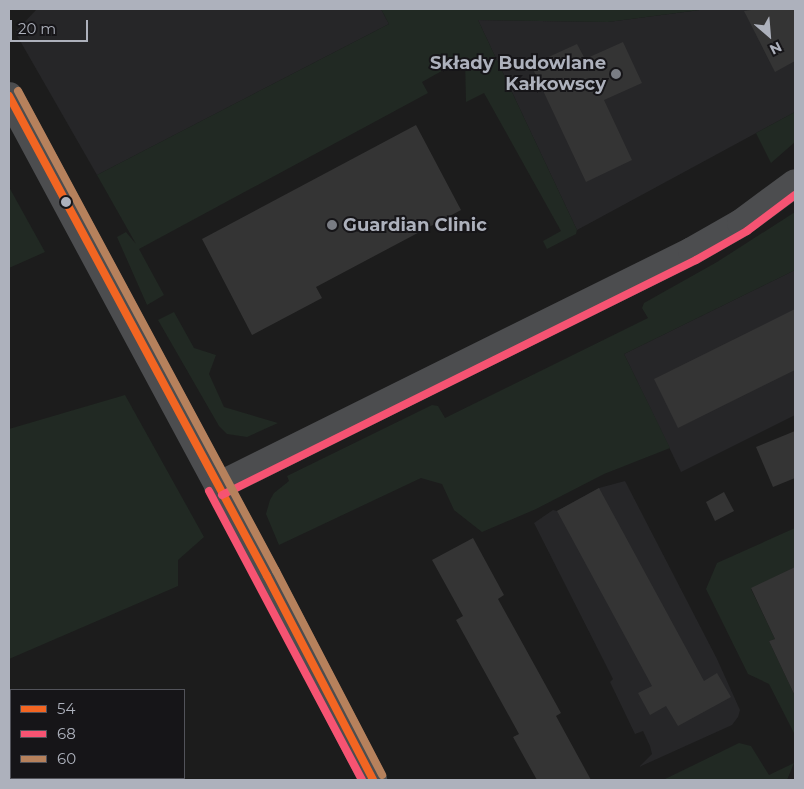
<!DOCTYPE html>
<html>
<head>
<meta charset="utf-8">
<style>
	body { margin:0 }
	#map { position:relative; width:804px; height:789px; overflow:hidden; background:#1c1c1c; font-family:Montserrat,sans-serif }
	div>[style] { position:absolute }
	.built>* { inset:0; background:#262628 }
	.green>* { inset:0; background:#212923 }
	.building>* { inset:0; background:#343434 }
	.minor>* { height:28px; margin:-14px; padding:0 14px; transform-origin:14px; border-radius:14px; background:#4c4d4f }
	.bus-1>* { height:8px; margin:-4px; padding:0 4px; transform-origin:4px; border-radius:4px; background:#f26522 }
	.bus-2>* { height:8px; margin:-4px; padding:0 4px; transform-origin:4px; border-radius:4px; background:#f65372 }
	.bus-3>* { height:8px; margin:-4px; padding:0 4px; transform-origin:4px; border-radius:4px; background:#b6815c }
	.dots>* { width:14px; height:14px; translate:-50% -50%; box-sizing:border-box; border:2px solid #161518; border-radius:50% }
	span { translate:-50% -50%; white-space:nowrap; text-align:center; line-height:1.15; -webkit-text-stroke:4px #161518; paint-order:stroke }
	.poi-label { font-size:18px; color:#adb1bc; font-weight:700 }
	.right { translate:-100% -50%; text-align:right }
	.left { translate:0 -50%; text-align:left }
	.frame { position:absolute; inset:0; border:10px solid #adb1bc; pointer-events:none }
	.legend { position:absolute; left:10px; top:689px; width:175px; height:90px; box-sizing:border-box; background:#161518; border:1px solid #52535a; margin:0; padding:6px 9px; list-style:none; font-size:15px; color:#adb1bc }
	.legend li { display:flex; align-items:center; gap:10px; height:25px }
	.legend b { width:25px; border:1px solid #52535a }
	.north { position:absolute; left:744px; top:10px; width:50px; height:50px; -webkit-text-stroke:4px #161518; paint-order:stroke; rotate:153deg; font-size:14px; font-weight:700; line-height:20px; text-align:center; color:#adb1bc }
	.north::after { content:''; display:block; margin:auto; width:18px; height:22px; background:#adb1bc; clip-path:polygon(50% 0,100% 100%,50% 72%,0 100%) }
	.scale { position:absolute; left:10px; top:20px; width:78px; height:22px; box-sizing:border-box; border:2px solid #adb1bc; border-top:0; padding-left:6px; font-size:15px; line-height:18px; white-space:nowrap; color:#adb1bc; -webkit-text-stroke:4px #161518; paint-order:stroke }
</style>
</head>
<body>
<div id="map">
	<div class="built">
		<i style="clip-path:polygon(37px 9px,381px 9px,389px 24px,97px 175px,15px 32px)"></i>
		<i style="clip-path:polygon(707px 9px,795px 9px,795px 112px,577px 230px,478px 20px,608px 22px)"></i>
		<i style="clip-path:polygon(795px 270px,795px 415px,681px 472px,624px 354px)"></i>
		<i style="clip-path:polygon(625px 481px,717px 659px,740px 710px,738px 717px,732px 725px,639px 767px,652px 754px,650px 746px,643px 731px,635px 734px,610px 682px,613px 679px,534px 523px,553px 510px,557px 511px,599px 488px)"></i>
	</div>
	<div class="green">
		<i style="clip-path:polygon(381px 9px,707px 9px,608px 22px,478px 20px,577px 230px,576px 234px,547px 249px,543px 241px,561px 231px,484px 93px,466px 102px,465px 58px,422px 82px,428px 93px,139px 249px,164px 295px,147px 305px,117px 237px,126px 232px,136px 244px,97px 175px,389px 24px)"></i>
		<i style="clip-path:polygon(795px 112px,795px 142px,771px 163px,756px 133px)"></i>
		<i style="clip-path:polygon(9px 187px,45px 252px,9px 268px)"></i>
		<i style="clip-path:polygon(795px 212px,795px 270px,624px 354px,670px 448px,604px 474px,536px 509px,482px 532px,454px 510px,442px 484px,421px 478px,279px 545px,266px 514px,270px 500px,274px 493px,289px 481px,287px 476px,432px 405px,438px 406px,445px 418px,648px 318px,642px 308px,644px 303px,717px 262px)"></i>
		<i style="clip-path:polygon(174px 312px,194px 348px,216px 355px,209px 374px,224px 407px,278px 423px,247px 437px,227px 434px,219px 426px,158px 320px)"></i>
		<i style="clip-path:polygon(125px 395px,204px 537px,178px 560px,178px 586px,9px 659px,9px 429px)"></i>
		<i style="clip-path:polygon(795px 528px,795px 572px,793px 568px,751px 589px,775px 639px,769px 641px,795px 696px,795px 735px,769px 684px,748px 674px,706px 589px,717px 563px)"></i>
		<i style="clip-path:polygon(739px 743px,751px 746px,769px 775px,794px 763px,787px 780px,663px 780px)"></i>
	</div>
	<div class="building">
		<i style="clip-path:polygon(758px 9px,795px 9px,795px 61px,775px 72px,744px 11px)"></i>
		<i style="clip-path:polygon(623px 42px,642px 83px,604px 100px,632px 160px,586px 182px,531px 65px,577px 44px,585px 59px)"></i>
		<i style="clip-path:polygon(416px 125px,461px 210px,316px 287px,322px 298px,252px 335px,202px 239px)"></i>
		<i style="clip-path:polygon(795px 309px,795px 370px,678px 428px,654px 379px)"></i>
		<i style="clip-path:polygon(795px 431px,795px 478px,773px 487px,756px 447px)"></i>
		<i style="clip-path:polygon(599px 488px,704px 681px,717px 673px,731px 697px,678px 726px,666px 706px,650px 715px,638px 693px,652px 686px,557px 511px)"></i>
		<i style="clip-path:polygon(724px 492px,734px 511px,715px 521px,706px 502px)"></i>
		<i style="clip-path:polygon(473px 538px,504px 595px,498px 599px,561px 713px,556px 716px,591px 780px,537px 780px,513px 737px,519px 734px,456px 620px,463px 616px,432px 560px)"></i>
		<i style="clip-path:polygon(795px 567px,795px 696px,769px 641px,775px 639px,751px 588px)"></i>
	</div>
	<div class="minor">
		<i style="left:9px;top:96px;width:545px;rotate:61.74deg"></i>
		<i style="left:267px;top:576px;width:230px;rotate:62.5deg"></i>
		<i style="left:218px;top:486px;width:529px;rotate:-26.37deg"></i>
		<i style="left:692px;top:251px;width:56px;rotate:-29.7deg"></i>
		<i style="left:741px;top:223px;width:67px;rotate:-36.5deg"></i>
	</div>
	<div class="bus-1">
		<i style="left:9px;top:96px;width:545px;rotate:61.74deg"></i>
		<i style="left:267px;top:576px;width:230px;rotate:62.5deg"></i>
	</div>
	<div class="bus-2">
		<i style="left:209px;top:491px;width:327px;rotate:62.1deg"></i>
		<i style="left:222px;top:495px;width:529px;rotate:-26.37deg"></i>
		<i style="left:696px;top:260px;width:59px;rotate:-29.6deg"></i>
		<i style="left:747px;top:231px;width:60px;rotate:-36.9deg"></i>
	</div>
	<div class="bus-3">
		<i style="left:18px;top:91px;width:545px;rotate:61.74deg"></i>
		<i style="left:276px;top:571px;width:230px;rotate:62.5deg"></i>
	</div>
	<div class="dots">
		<i style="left:616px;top:74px;background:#7a7d84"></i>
		<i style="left:66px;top:202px;background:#adb1bc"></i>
		<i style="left:332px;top:225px;background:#7a7d84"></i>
	</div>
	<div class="poi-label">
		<span class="right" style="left:606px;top:74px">Składy Budowlane<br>Kałkowscy</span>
		<span class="left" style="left:343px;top:225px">Guardian Clinic</span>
	</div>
	<div class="frame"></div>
	<ul class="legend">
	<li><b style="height:6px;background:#f26522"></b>54</li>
	<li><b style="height:6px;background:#f65372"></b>68</li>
	<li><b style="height:6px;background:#b6815c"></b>60</li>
	</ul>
	<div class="north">N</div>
	<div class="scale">20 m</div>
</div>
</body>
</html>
